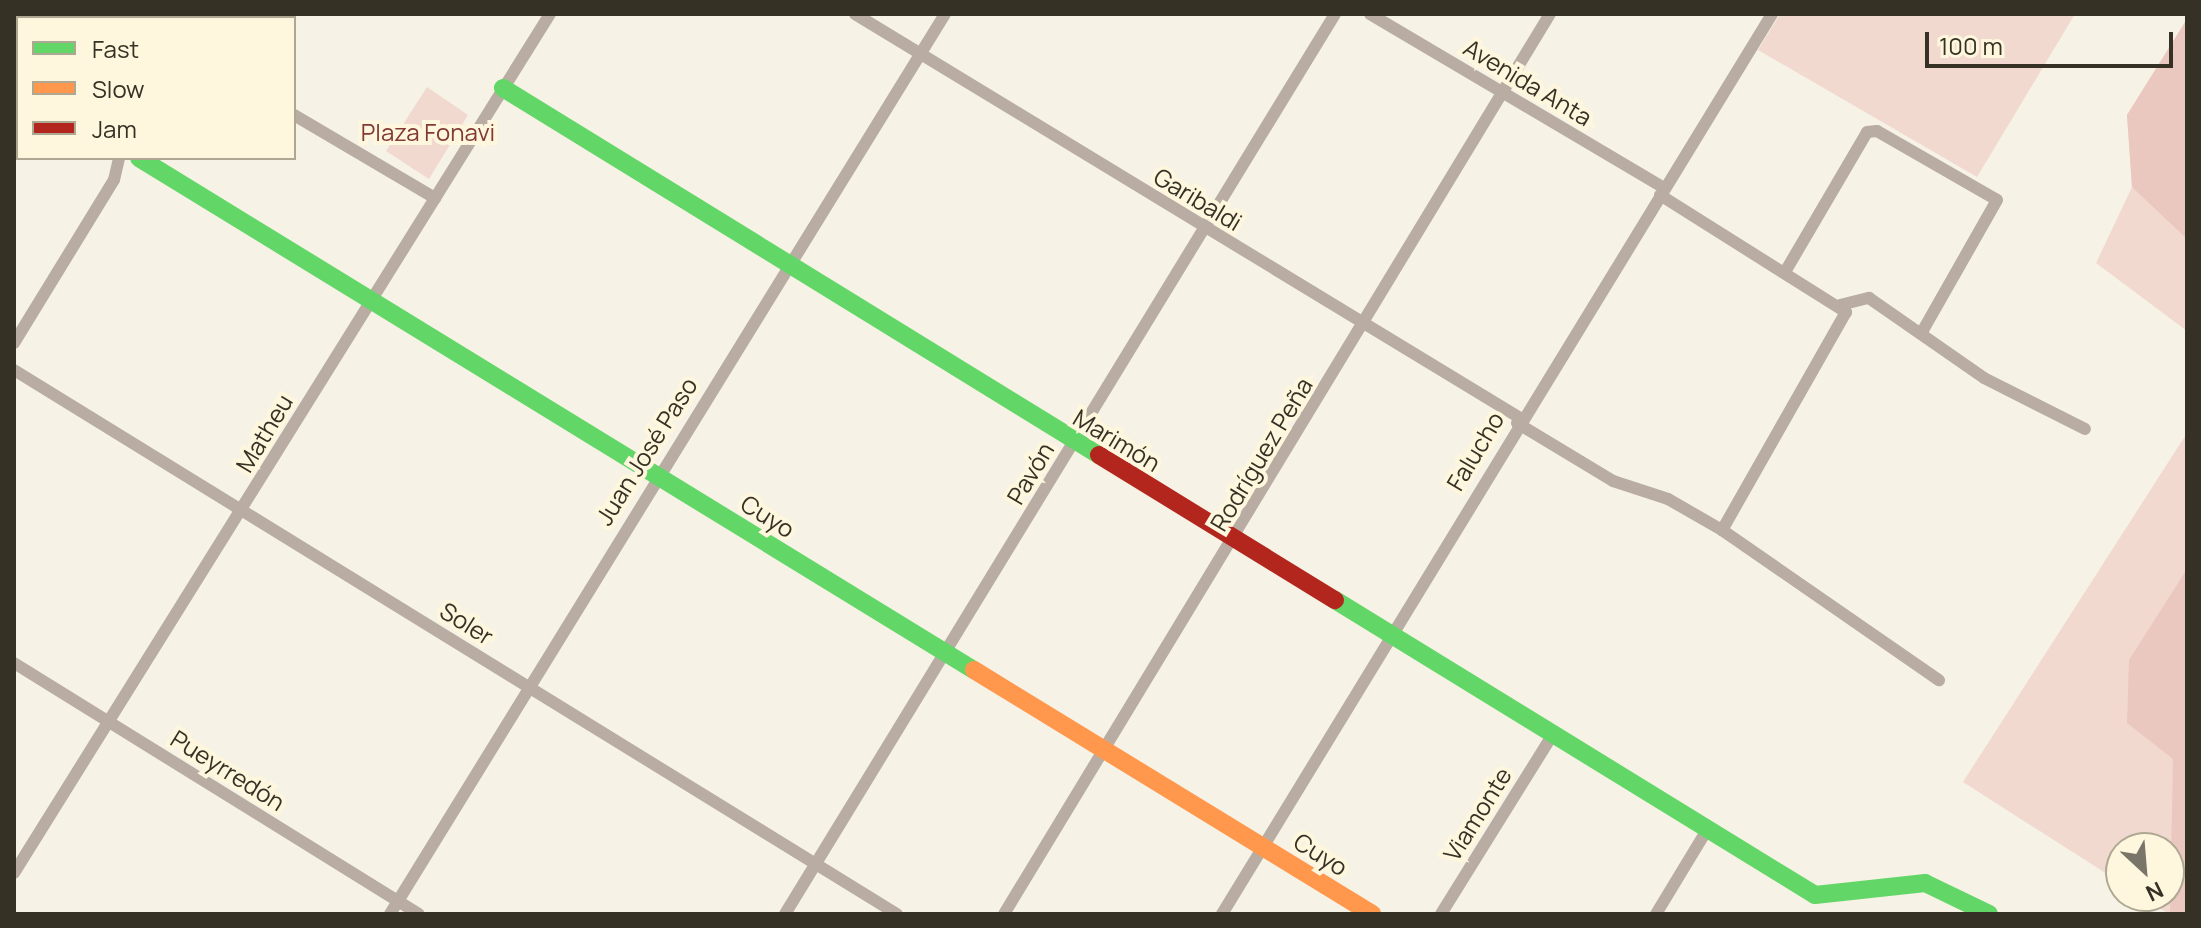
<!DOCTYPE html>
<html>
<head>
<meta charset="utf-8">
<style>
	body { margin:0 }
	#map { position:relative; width:2201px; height:928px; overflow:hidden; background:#f6f2e5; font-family:Manrope,sans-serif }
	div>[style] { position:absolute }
	.green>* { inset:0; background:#f1d9d0 }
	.forest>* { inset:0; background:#eac8bf }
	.street>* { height:12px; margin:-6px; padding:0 6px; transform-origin:6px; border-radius:6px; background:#b9ada3 }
	.fast>* { height:18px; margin:-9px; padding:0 9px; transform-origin:9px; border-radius:9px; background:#63d668 }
	.slow>* { height:18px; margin:-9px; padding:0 9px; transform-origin:9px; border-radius:9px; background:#ff974d }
	.jam>* { height:18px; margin:-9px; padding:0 9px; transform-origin:9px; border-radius:9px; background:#b3261e }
	span { translate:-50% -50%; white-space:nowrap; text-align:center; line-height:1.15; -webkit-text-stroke:8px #fef6dd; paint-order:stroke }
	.street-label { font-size:24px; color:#353225 }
	.park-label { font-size:24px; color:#823a36 }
	.frame { position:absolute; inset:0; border:16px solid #353225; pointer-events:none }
	.legend { position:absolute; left:16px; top:16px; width:280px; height:144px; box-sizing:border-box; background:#fef6dd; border:2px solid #aea893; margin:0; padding:10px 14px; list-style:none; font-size:24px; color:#353225 }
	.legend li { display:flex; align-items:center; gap:16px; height:40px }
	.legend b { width:40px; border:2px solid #aea893 }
	.north { position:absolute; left:2105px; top:832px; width:80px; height:80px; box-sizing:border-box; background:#fef6dd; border:2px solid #aea893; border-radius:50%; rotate:154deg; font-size:22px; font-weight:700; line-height:32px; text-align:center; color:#353225 }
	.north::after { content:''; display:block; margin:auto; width:28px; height:36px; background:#797568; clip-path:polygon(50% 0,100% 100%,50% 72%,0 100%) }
	.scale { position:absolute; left:1925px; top:32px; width:248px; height:36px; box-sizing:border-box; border:4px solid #353225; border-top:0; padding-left:10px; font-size:24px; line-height:28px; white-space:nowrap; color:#353225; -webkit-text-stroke:6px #fef6dd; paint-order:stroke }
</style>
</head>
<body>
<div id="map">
	<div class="green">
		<i style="clip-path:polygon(1780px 14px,2075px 14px,1977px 177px,1758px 50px)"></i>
		<i style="clip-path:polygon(2187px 19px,2187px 331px,2096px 263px,2132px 187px,2127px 115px)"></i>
		<i style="clip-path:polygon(427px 87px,468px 115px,429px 179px,386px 151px)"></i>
		<i style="clip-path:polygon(2187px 433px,2187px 914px,2169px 914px,2141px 896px,2169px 896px,2169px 848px,2121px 848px,2121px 883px,1963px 782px)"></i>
	</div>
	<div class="forest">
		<i style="clip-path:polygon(2187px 19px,2187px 239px,2132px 187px,2127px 115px)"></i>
		<i style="clip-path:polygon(2187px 569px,2187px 914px,2170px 914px,2173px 759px,2127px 723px,2129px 660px)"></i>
	</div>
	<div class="street">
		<i style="left:855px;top:14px;width:778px;rotate:31.28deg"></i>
		<i style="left:1370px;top:14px;width:342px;rotate:30.6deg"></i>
		<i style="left:162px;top:18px;width:4px;rotate:-76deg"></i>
		<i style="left:14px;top:78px;width:5px;rotate:37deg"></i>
		<i style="left:294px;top:115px;width:164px;rotate:30.5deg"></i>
		<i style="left:1660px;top:195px;width:220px;rotate:32.2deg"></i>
		<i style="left:1846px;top:312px;width:251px;rotate:119.6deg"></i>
		<i style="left:1785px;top:272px;width:162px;rotate:-59.6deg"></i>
		<i style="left:1867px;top:132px;width:10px;rotate:-6deg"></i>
		<i style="left:1877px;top:131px;width:138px;rotate:29.9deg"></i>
		<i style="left:1997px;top:200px;width:154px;rotate:119.6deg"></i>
		<i style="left:1840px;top:305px;width:30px;rotate:-14deg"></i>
		<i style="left:1869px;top:298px;width:140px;rotate:34.8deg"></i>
		<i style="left:1984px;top:378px;width:113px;rotate:26.8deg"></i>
		<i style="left:14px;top:343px;width:191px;rotate:-58.5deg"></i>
		<i style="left:114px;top:180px;width:23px;rotate:-77deg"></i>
		<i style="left:14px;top:370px;width:1037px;rotate:31.64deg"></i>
		<i style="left:1517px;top:423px;width:112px;rotate:31.1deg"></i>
		<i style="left:1613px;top:481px;width:58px;rotate:18.1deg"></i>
		<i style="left:1668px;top:499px;width:62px;rotate:29.9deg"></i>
		<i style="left:1722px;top:530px;width:264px;rotate:34.7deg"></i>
		<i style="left:14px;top:663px;width:476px;rotate:31.8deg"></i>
		<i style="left:14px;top:873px;width:1013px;rotate:-58.04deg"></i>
		<i style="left:390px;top:914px;width:1057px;rotate:-58.34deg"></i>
		<i style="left:785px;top:914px;width:1055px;rotate:-58.57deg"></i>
		<i style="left:1004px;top:914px;width:1053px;rotate:-58.76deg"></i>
		<i style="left:1222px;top:914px;width:1055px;rotate:-58.57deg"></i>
		<i style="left:1441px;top:914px;width:208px;rotate:-58.1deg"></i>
		<i style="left:1656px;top:914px;width:95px;rotate:-58.8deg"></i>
	</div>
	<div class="fast">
		<i style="left:503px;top:88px;width:700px;rotate:31.62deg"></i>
		<i style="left:139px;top:158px;width:979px;rotate:31.52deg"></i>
		<i style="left:1335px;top:600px;width:563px;rotate:31.57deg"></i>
		<i style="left:1815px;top:895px;width:111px;rotate:-6.2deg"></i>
		<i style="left:1925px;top:883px;width:71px;rotate:25.8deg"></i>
	</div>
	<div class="slow">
		<i style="left:974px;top:670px;width:467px;rotate:31.5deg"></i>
	</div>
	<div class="jam">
		<i style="left:1099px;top:455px;width:277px;rotate:31.6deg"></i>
	</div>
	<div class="street-label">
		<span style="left:1528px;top:82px;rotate:31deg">Avenida Anta</span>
		<span style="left:1198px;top:199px;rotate:31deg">Garibaldi</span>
		<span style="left:264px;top:433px;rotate:-59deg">Matheu</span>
		<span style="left:1117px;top:440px;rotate:31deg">Marimón</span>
		<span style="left:646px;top:451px;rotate:-58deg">Juan José Paso</span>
		<span style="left:1475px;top:451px;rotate:-59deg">Falucho</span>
		<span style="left:1261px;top:454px;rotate:-59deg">Rodríguez Peña</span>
		<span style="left:1030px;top:473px;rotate:-59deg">Pavón</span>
		<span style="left:768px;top:516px;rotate:32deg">Cuyo</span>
		<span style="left:467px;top:623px;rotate:32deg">Soler</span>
		<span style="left:228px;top:770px;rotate:32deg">Pueyrredón</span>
		<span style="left:1477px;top:814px;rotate:-58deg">Viamonte</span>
		<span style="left:1321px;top:854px;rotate:32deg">Cuyo</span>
	</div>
	<div class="park-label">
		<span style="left:428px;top:132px">Plaza Fonavi</span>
	</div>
	<div class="frame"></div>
	<ul class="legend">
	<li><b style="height:10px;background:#63d668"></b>Fast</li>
	<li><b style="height:10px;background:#ff974d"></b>Slow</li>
	<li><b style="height:10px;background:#b3261e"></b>Jam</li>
	</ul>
	<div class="north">N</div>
	<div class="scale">100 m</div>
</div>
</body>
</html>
